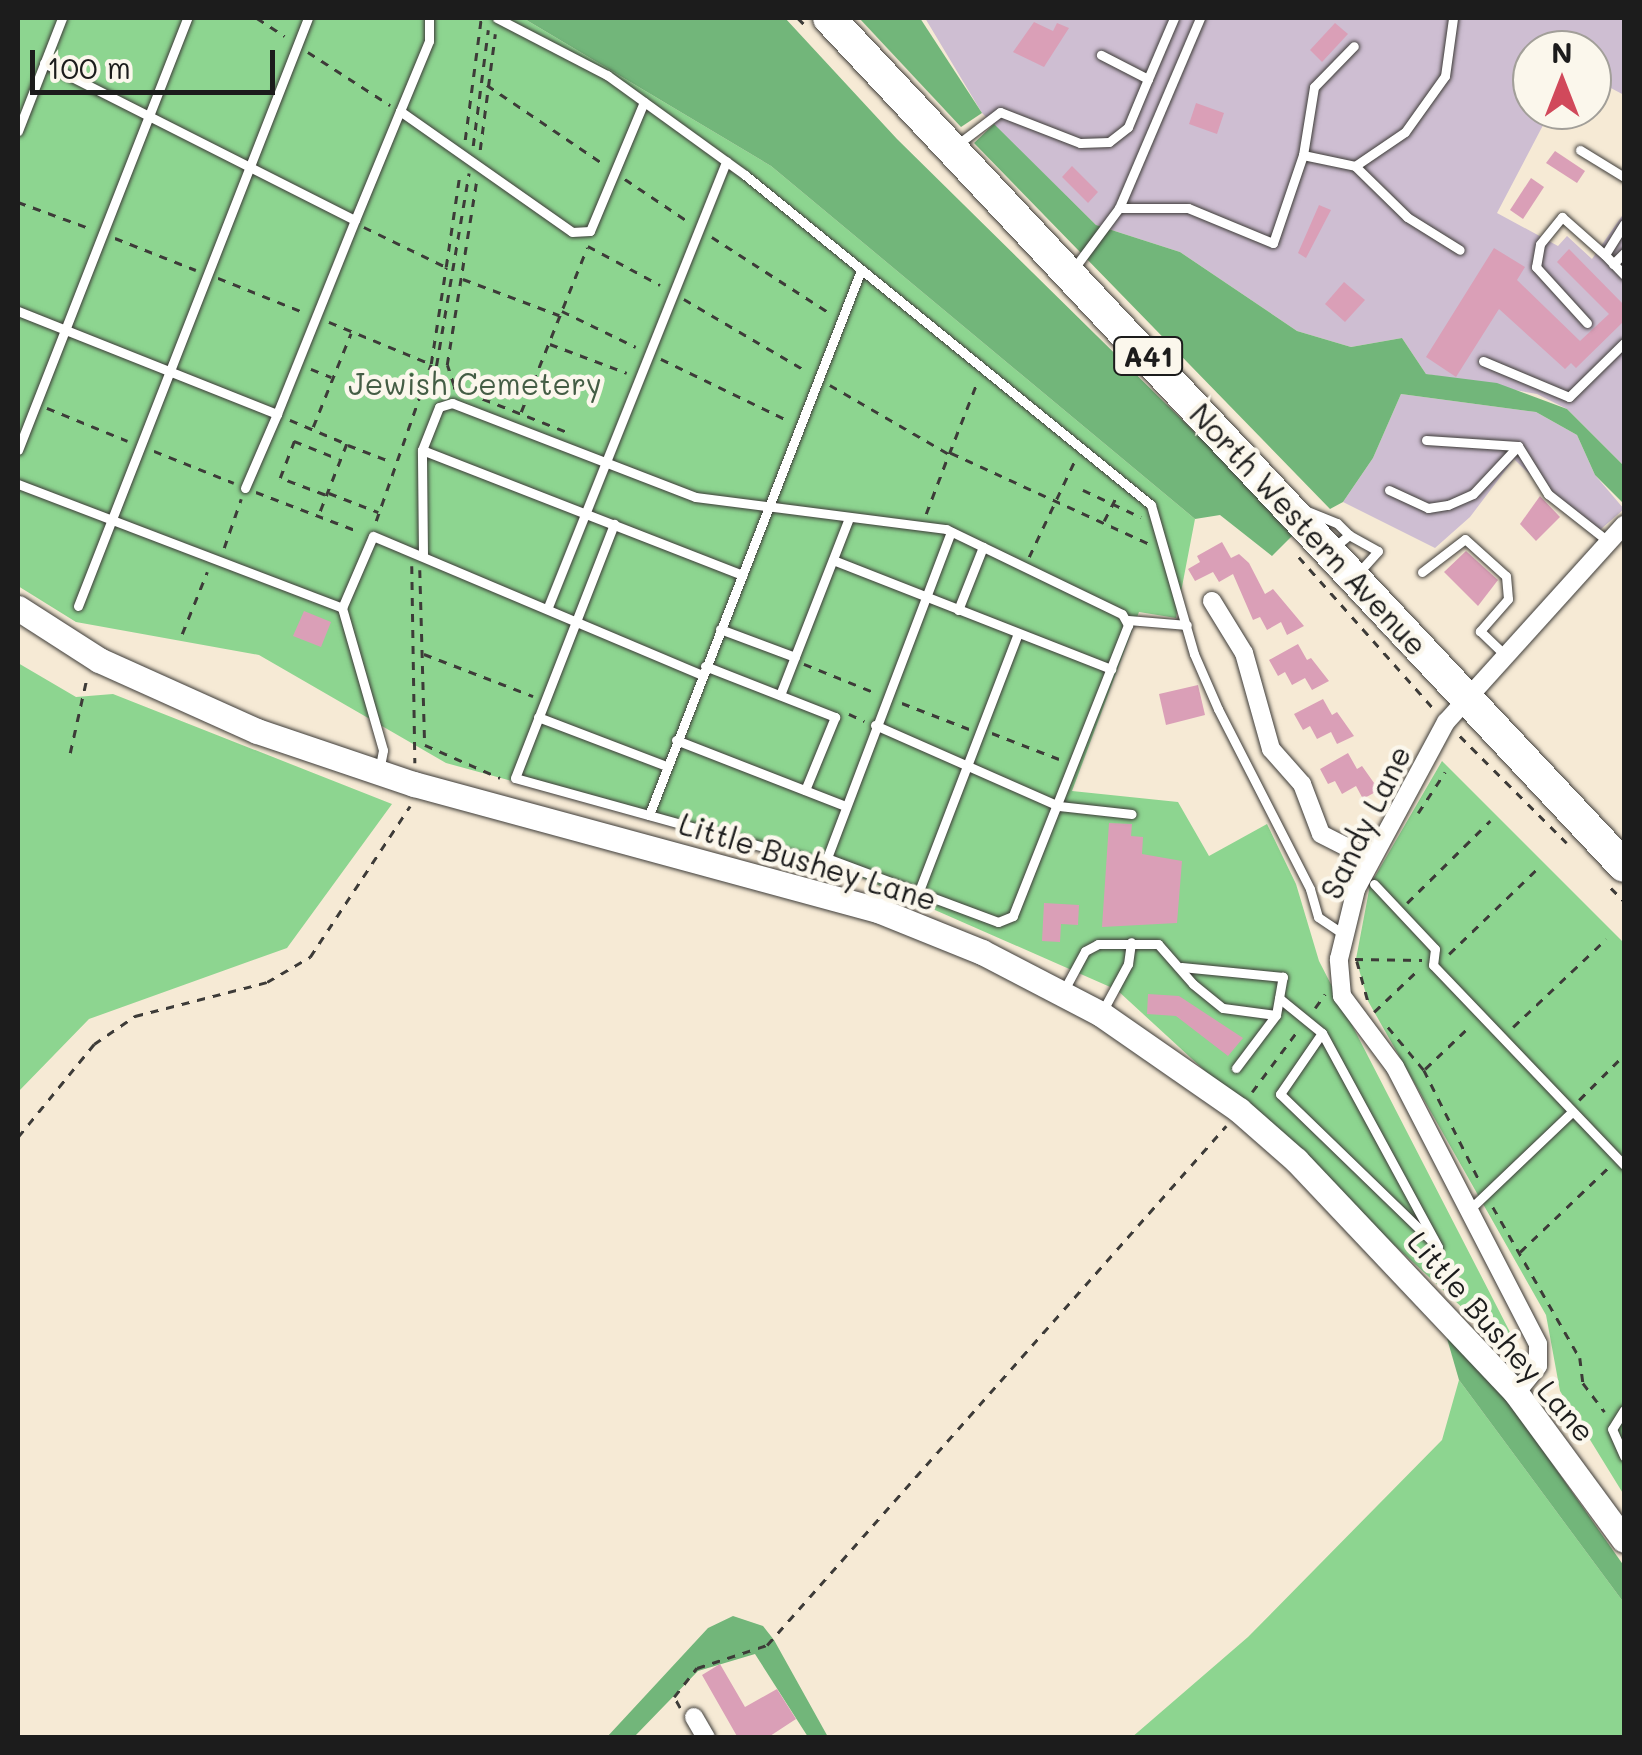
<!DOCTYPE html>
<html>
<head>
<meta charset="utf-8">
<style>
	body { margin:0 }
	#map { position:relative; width:1642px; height:1755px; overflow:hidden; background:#f6ead5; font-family:Mali,sans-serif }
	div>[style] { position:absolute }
	.industrial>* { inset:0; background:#cebed2 }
	.green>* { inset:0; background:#8dd590 }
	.forest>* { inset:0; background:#72b67a }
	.building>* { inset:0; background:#da9fb7 }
	.path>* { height:2.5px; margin-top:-1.25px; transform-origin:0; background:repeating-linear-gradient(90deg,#3d3b38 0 8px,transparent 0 16px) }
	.roads { filter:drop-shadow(0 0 2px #3d3b38) drop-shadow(0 0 2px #3d3b38) }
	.lane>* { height:9px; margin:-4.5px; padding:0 4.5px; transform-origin:4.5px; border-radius:4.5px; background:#fff }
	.street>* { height:18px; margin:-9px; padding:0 9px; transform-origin:9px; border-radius:9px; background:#fff }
	.secondary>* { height:25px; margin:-12.5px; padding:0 12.5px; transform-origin:12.5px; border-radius:12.5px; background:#fff }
	.highway>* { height:32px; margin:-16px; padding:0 16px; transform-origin:16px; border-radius:16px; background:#fff }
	span { translate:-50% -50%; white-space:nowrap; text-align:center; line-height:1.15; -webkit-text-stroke:9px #fbf7ec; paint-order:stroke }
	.shield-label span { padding:2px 8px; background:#fbf7ec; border:2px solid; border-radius:8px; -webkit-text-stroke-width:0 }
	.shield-label { font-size:28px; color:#1c1c1c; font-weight:700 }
	.park-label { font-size:30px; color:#445d45 }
	.street-label { font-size:30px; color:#1c1c1c }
	.frame { position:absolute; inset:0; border:20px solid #1c1c1c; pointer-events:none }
	.north { position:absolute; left:1512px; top:30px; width:100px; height:100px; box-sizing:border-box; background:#fbf7ec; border:2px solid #a29f99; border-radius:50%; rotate:0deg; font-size:28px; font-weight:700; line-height:40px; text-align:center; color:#1c1c1c }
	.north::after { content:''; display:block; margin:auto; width:35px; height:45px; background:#d1495b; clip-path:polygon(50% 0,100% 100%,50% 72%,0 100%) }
	.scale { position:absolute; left:30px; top:50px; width:245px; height:45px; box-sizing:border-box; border:5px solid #1c1c1c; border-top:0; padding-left:12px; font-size:30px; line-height:35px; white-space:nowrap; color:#1c1c1c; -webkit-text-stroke:8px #fbf7ec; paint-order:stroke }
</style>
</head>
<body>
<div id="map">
	<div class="industrial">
		<i style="clip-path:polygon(925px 18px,1624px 18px,1624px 95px,1592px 78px,1592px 50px,1532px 50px,1532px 110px,1551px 110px,1497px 213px,1558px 246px,1567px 236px,1592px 259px,1624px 213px,1624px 466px,1567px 409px,1537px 394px,1426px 374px,1402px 338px,1351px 347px,1297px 331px,1180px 252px,1096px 225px,982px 113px)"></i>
		<i style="clip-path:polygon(1401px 394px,1536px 412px,1577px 435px,1595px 475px,1624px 509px,1593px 536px,1514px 459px,1470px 517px,1435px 548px,1343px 502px,1373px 458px)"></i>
	</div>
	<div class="green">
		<i style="clip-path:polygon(18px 18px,523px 18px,771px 166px,1195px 519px,1176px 618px,1139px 612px,1072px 791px,1178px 802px,1209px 856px,1267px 824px,1296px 884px,1319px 961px,1529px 1369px,1117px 990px,853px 874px,446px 763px,259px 655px,76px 622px,18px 586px)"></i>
		<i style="clip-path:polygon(18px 663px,76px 697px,113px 694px,392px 804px,287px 948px,89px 1019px,18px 1092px)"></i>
		<i style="clip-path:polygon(1442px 761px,1624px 943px,1624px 1495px,1560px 1391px,1546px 1315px,1368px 1001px,1356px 959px,1370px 885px)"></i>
		<i style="clip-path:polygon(1459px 1380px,1624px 1603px,1624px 1737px,1131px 1738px,1248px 1637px,1442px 1440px)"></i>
	</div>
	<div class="forest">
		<i style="clip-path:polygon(523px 18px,785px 18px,897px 139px,1296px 532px,1272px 556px,1220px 515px,1195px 519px,771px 166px)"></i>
		<i style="clip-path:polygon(859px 18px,920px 18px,982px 113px,961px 127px)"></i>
		<i style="clip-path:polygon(994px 124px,1096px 225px,1180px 252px,1297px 331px,1351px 347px,1402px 338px,1426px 374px,1497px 383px,1567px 409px,1624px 466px,1624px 504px,1595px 475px,1577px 435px,1536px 412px,1401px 394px,1373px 458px,1343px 502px,1330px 509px,974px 143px)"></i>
		<i style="clip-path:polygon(1446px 1335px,1499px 1388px,1624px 1566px,1624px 1603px,1459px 1380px)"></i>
		<i style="clip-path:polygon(733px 1616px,763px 1626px,774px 1640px,828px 1737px,808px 1737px,755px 1654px,698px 1671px,634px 1737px,607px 1737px,708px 1628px)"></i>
	</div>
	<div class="building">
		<i style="clip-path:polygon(1034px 22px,1053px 31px,1057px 23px,1069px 28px,1044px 67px,1013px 52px)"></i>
		<i style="clip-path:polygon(1335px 23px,1348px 34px,1322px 62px,1310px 50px)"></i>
		<i style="clip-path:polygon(1196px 103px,1224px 113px,1217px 134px,1189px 124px)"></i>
		<i style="clip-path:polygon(1555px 151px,1585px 171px,1577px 183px,1546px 163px)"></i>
		<i style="clip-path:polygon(1072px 166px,1098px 192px,1088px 203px,1062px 177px)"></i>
		<i style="clip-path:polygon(1531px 178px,1544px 187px,1523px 219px,1510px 210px)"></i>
		<i style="clip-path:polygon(1319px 205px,1331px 210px,1306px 258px,1298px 253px)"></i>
		<i style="clip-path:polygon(1494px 248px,1525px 267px,1517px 280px,1580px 341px,1609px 314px,1557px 262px,1569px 249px,1624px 305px,1624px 321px,1576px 368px,1571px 363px,1565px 369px,1499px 309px,1456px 377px,1426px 357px)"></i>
		<i style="clip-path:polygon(1344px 282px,1365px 300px,1345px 322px,1325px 304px)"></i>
		<i style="clip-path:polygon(1540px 496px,1560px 517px,1536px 541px,1520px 524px)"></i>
		<i style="clip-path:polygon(1222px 542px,1231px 558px,1239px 554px,1249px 563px,1265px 594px,1273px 589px,1304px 626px,1287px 635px,1281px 622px,1267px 630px,1260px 617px,1253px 620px,1233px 574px,1219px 582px,1213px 572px,1195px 581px,1188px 569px,1200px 562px,1197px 556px)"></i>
		<i style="clip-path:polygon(1466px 551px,1498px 580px,1478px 606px,1444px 572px)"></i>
		<i style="clip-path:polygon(304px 611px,331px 622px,321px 647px,293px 636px)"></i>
		<i style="clip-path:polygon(1298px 644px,1307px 660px,1311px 658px,1329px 681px,1312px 690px,1305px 678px,1292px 685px,1285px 672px,1278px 676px,1269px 660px)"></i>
		<i style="clip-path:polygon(1198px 685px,1205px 715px,1166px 725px,1159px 694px)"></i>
		<i style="clip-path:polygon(1323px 699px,1332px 715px,1337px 712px,1354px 736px,1337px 744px,1331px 732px,1317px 739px,1310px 726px,1303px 730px,1294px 714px)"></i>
		<i style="clip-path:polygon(1348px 753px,1357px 769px,1362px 766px,1379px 790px,1363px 799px,1356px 786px,1342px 794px,1335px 781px,1328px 784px,1320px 769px)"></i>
		<i style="clip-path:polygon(1109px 823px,1132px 824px,1131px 836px,1143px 837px,1142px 854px,1182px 861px,1177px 923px,1102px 927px)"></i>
		<i style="clip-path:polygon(1044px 903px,1079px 905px,1078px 925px,1061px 924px,1060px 942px,1042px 941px)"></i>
		<i style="clip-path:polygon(1148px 994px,1179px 996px,1243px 1038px,1228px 1056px,1176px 1016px,1147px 1014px)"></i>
		<i style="clip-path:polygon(720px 1664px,745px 1707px,777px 1689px,796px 1719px,767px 1738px,738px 1738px,702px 1675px)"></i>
	</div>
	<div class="path">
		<i style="left:257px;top:18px;width:33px;rotate:33deg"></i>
		<i style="left:798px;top:18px;width:8px;rotate:45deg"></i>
		<i style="left:308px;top:52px;width:98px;rotate:32.9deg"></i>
		<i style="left:487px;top:85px;width:139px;rotate:34.1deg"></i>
		<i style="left:465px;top:140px;width:123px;rotate:-82.5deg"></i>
		<i style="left:473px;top:146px;width:117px;rotate:-82.6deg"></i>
		<i style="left:480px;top:150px;width:117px;rotate:-82.6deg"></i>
		<i style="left:625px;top:179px;width:77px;rotate:33.9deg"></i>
		<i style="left:18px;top:202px;width:76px;rotate:20.1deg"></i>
		<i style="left:364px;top:227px;width:91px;rotate:26deg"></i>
		<i style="left:446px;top:267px;width:96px;rotate:-81.6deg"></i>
		<i style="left:712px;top:237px;width:142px;rotate:32.9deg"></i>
		<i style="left:115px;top:238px;width:87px;rotate:21.6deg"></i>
		<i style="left:588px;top:246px;width:82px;rotate:28.4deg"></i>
		<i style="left:218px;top:278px;width:92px;rotate:21.8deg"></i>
		<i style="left:463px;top:279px;width:103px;rotate:20.6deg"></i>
		<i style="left:684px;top:299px;width:142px;rotate:30.5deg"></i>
		<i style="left:562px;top:311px;width:82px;rotate:25.9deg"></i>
		<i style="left:329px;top:322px;width:110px;rotate:22.4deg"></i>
		<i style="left:431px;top:364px;width:98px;rotate:-81.2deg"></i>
		<i style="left:550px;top:344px;width:82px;rotate:20.6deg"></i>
		<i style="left:661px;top:359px;width:142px;rotate:25.8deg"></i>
		<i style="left:311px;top:369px;width:22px;rotate:22deg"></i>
		<i style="left:830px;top:385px;width:138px;rotate:30.1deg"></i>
		<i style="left:949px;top:454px;width:79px;rotate:-68.6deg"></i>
		<i style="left:454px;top:386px;width:22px;rotate:-108deg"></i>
		<i style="left:447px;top:365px;width:184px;rotate:-80.9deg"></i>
		<i style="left:453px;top:387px;width:123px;rotate:21.5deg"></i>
		<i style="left:431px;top:397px;width:227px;rotate:-80.4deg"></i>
		<i style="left:47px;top:408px;width:87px;rotate:22.2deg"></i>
		<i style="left:521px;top:412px;width:177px;rotate:-68.1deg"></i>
		<i style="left:290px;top:420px;width:62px;rotate:22.8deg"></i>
		<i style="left:347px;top:444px;width:76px;rotate:111.5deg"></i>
		<i style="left:313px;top:427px;width:101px;rotate:-68deg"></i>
		<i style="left:348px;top:445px;width:47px;rotate:21.1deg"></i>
		<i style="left:154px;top:451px;width:86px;rotate:21.8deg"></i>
		<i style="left:951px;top:453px;width:217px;rotate:24.6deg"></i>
		<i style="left:1083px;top:490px;width:64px;rotate:25deg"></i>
		<i style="left:256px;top:492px;width:111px;rotate:21deg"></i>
		<i style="left:329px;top:493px;width:53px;rotate:21.2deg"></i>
		<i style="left:325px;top:495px;width:48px;rotate:-159.3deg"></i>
		<i style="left:280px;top:478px;width:40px;rotate:-69deg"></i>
		<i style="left:294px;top:441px;width:48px;rotate:21.8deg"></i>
		<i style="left:926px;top:514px;width:62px;rotate:-69.2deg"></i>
		<i style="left:376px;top:521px;width:166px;rotate:-70.7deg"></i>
		<i style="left:1104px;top:521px;width:31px;rotate:-63deg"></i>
		<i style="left:224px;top:548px;width:52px;rotate:-70.9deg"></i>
		<i style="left:1029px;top:557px;width:107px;rotate:-64.6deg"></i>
		<i style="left:1299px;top:557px;width:202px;rotate:48.4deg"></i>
		<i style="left:412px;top:566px;width:197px;rotate:89.1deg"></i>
		<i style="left:420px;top:570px;width:175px;rotate:88.4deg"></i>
		<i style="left:425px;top:745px;width:82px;rotate:23.7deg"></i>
		<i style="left:182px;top:634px;width:67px;rotate:-68deg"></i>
		<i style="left:424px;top:654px;width:117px;rotate:21.1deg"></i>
		<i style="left:804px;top:664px;width:78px;rotate:21.9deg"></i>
		<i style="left:902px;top:703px;width:72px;rotate:21.2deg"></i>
		<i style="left:849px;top:714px;width:17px;rotate:25deg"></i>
		<i style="left:992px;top:733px;width:72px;rotate:21.2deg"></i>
		<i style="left:1460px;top:736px;width:151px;rotate:45deg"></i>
		<i style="left:70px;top:753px;width:78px;rotate:-77.4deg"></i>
		<i style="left:1418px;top:813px;width:49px;rotate:-56.6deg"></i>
		<i style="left:1611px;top:888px;width:18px;rotate:45deg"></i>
		<i style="left:1407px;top:903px;width:117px;rotate:-44.7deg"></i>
		<i style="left:1449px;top:954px;width:124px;rotate:-44deg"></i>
		<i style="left:1355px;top:959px;width:67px;rotate:0.9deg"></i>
		<i style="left:1357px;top:961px;width:41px;rotate:74.6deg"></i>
		<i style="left:1315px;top:1008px;width:17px;rotate:-54deg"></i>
		<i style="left:1374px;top:1012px;width:62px;rotate:-43.7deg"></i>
		<i style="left:1388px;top:1027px;width:56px;rotate:50.1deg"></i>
		<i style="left:1424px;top:1070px;width:125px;rotate:63.4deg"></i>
		<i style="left:1513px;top:1027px;width:128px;rotate:-43.4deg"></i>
		<i style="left:1425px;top:1069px;width:62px;rotate:-43.7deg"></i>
		<i style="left:1252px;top:1092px;width:77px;rotate:-53.4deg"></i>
		<i style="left:1579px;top:1100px;width:64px;rotate:-45deg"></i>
		<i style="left:18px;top:1137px;width:120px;rotate:-50.7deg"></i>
		<i style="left:94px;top:1044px;width:50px;rotate:-34.3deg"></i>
		<i style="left:135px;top:1016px;width:136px;rotate:-14.4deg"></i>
		<i style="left:267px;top:982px;width:50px;rotate:-30.2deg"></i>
		<i style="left:310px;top:957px;width:181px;rotate:-56.5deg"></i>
		<i style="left:1493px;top:1207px;width:174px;rotate:60.1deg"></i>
		<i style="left:1580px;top:1358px;width:25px;rotate:83deg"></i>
		<i style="left:1583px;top:1383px;width:36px;rotate:53deg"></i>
		<i style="left:1520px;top:1252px;width:122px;rotate:-43.7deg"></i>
		<i style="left:680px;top:1708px;width:13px;rotate:-119deg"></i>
		<i style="left:674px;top:1697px;width:37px;rotate:-52deg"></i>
		<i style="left:697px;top:1668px;width:74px;rotate:-18.2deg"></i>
		<i style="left:767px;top:1645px;width:693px;rotate:-48.51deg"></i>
	</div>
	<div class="roads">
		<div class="lane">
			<i style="left:429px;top:18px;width:23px;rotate:90deg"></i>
			<i style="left:429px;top:41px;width:76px;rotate:112.5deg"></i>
			<i style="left:400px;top:111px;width:210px;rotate:35.1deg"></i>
			<i style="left:572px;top:232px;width:18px;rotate:-3deg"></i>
			<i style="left:590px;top:231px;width:140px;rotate:-67.3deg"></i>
			<i style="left:497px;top:18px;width:124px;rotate:27.4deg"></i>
			<i style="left:607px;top:75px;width:170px;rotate:35.9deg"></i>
			<i style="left:745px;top:175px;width:523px;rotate:39.1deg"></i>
			<i style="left:1151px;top:505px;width:155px;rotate:73.9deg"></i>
			<i style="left:1194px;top:654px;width:60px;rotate:66.4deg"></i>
			<i style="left:1218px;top:709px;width:202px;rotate:62.9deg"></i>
			<i style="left:1310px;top:889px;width:29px;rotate:74deg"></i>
			<i style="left:1318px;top:917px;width:30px;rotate:34deg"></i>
			<i style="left:44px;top:63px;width:348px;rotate:26.8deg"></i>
			<i style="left:355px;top:220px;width:118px;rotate:-67.6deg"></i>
			<i style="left:1148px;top:79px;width:66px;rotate:-66.9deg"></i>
			<i style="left:18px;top:131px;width:121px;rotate:-68.7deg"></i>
			<i style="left:958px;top:144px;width:53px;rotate:-37.3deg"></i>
			<i style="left:1000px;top:112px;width:86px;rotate:21.2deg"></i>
			<i style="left:1080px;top:143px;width:29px;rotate:-2deg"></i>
			<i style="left:1109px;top:142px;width:24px;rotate:-38deg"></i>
			<i style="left:1128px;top:127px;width:52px;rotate:-67.4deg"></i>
			<i style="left:1148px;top:79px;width:53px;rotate:-152.9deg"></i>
			<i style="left:1580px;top:150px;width:52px;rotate:31.5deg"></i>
			<i style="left:1303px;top:155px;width:69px;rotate:-80.8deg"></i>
			<i style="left:1314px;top:87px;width:57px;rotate:-45.7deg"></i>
			<i style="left:1355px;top:166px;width:73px;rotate:44.4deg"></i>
			<i style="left:1407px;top:217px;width:62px;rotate:31.9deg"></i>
			<i style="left:1119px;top:208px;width:69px"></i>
			<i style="left:1188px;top:208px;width:92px;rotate:22.4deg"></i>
			<i style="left:1273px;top:243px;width:93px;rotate:-71.2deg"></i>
			<i style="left:1303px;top:155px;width:53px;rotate:11.9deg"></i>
			<i style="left:1355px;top:166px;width:60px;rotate:-34.2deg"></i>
			<i style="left:1405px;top:132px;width:69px;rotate:-54.5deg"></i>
			<i style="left:1445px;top:76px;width:59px;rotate:-82.1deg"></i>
			<i style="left:1624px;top:224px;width:36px;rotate:122deg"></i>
			<i style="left:1605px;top:255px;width:28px;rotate:46deg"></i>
			<i style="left:1613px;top:264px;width:16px;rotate:-45deg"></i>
			<i style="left:1075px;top:267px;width:74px;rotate:-53.3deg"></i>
			<i style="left:1119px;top:208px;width:207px;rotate:-66.9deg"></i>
			<i style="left:18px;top:311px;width:279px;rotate:21.7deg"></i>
			<i style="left:277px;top:414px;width:209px;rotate:-68.1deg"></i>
			<i style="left:1587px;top:323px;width:76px;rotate:-132.3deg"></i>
			<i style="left:1536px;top:267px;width:23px;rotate:-80deg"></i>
			<i style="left:1540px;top:244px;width:35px;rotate:-51deg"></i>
			<i style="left:1562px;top:217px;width:57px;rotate:41.5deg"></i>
			<i style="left:1483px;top:361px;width:93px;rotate:22.7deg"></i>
			<i style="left:1569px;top:397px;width:77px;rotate:-44.5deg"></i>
			<i style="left:1426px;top:440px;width:92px;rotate:3.7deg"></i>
			<i style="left:1518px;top:446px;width:57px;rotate:58deg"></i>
			<i style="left:1548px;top:494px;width:78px;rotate:38.2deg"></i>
			<i style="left:18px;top:450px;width:464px;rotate:-68.6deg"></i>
			<i style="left:422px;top:450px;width:344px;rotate:21.3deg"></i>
			<i style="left:18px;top:484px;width:347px;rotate:20.9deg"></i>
			<i style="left:245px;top:488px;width:81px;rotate:-66.6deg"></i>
			<i style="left:1389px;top:490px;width:43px;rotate:24.8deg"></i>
			<i style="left:1428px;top:508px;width:20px;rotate:-9deg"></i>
			<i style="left:1448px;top:505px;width:27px;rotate:-24deg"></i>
			<i style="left:1473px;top:494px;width:66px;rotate:-46.8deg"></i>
			<i style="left:1307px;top:511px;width:32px;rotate:22deg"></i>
			<i style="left:1337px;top:523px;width:17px;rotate:45deg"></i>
			<i style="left:1333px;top:548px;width:21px;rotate:-39deg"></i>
			<i style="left:1349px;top:535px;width:33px;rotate:29deg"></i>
			<i style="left:1378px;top:551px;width:31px;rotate:132deg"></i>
			<i style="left:423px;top:554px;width:104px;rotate:-90.6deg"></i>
			<i style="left:422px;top:450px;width:46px;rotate:-68.4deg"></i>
			<i style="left:439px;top:407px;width:14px;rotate:-17deg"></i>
			<i style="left:452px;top:403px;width:261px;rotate:21.1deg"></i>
			<i style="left:696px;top:497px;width:252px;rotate:7.3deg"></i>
			<i style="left:946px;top:529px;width:195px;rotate:25.8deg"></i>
			<i style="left:1122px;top:614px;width:13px;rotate:61deg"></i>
			<i style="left:1128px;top:625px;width:313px;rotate:111.6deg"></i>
			<i style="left:1013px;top:916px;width:16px;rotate:158deg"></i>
			<i style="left:998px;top:922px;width:183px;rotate:-159.5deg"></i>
			<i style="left:827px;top:858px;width:13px;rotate:167deg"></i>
			<i style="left:814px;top:861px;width:310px;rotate:-164.5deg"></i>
			<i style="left:515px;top:778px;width:273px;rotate:-68.7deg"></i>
			<i style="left:833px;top:560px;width:299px;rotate:21.4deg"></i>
			<i style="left:1422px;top:572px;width:54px;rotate:-37.5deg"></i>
			<i style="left:1465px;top:539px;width:55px;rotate:42.1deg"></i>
			<i style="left:1506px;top:576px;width:23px;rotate:85deg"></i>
			<i style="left:1508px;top:599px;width:43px;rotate:131.2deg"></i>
			<i style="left:1480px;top:631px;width:35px;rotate:44deg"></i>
			<i style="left:78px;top:606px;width:631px;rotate:-68.64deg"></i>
			<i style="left:548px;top:607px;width:480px;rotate:-68.2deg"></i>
			<i style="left:958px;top:610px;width:68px;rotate:-68.4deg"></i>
			<i style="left:1128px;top:620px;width:59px;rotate:4.8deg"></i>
			<i style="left:720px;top:629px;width:80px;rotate:20.5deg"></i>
			<i style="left:705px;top:666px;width:140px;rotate:21.4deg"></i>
			<i style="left:835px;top:717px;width:79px;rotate:112.3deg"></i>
			<i style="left:780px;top:695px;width:190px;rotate:-68.7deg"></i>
			<i style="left:538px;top:717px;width:137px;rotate:20.9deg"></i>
			<i style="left:875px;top:725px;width:201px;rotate:23.8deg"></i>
			<i style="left:1059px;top:806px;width:73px;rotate:6.3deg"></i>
			<i style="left:676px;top:740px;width:179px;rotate:21.3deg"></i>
			<i style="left:379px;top:771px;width:21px;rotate:-79deg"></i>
			<i style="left:383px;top:750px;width:148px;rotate:-106.1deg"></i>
			<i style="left:342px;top:608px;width:78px;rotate:-66.7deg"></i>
			<i style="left:373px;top:536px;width:357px;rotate:22.9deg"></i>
			<i style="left:649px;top:815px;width:585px;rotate:-68.74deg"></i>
			<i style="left:827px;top:858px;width:349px;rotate:-69.2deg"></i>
			<i style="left:1374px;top:884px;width:89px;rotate:46.8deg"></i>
			<i style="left:1435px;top:949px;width:16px;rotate:97deg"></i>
			<i style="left:1433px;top:965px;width:277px;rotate:46.3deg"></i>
			<i style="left:919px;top:891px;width:276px;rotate:-69deg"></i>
			<i style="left:1064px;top:990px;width:44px;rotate:-61.7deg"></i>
			<i style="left:1085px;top:951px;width:15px;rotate:-28deg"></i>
			<i style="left:1098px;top:944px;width:60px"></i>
			<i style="left:1158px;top:944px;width:53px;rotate:48.8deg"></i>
			<i style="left:1193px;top:984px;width:38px;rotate:39deg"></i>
			<i style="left:1223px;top:1008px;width:53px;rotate:7.5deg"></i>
			<i style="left:1276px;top:1015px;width:39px;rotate:-80deg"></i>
			<i style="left:1283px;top:977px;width:102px;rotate:-174.4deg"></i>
			<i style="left:1279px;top:998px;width:55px;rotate:39.1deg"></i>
			<i style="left:1322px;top:1033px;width:243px;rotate:61.5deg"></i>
			<i style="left:1438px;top:1247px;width:220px;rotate:-135.9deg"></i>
			<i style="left:1280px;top:1094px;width:74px;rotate:-55.5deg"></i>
			<i style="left:1102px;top:1012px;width:55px;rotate:-61.6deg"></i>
			<i style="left:1128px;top:964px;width:22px;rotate:-82deg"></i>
			<i style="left:1236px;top:1068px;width:66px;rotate:-53deg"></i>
			<i style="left:1469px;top:1210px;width:142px;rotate:-43.6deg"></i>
			<i style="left:1624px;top:1410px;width:22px;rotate:122deg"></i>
			<i style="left:1612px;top:1429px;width:30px;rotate:66deg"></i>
		</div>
		<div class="street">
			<i style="left:1212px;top:601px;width:61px;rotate:58.4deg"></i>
			<i style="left:1244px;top:653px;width:100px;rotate:74.3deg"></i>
			<i style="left:1271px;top:749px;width:47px;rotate:48.5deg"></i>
			<i style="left:1302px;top:784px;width:53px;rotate:69.2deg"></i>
			<i style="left:1321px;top:834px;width:55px;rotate:27deg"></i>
			<i style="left:1516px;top:1393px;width:35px;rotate:-51deg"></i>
			<i style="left:1538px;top:1366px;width:22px;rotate:-90deg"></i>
			<i style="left:1538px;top:1344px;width:312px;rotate:-117.3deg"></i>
			<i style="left:1395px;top:1067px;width:89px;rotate:-126.7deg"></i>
			<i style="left:1342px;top:996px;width:37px;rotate:-95deg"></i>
			<i style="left:1339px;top:959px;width:72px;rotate:-76.3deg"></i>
			<i style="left:1356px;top:889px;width:190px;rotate:-61.7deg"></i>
			<i style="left:1446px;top:722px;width:266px;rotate:-47.9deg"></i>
			<i style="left:694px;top:1717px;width:24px;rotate:60deg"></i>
		</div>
		<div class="secondary">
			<i style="left:18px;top:608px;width:96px;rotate:32.7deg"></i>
			<i style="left:99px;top:660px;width:173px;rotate:24.2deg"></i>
			<i style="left:257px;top:731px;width:166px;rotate:18.7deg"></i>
			<i style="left:414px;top:784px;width:481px;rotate:15.2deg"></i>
			<i style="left:878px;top:910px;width:112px;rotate:22deg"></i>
			<i style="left:982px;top:952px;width:134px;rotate:27.5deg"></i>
			<i style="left:1101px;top:1014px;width:168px;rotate:34.8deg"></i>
			<i style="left:1239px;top:1110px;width:76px;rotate:41.3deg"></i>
			<i style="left:1296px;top:1160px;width:320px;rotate:46.6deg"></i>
			<i style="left:1516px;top:1393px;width:182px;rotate:53.7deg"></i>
		</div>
		<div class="highway">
			<i style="left:829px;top:18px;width:1162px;rotate:46.85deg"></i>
		</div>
	</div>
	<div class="shield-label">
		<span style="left:1148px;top:356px">A41</span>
	</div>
	<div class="park-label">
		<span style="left:475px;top:383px">Jewish Cemetery</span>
	</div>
	<div class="street-label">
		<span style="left:1309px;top:529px;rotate:47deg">North Western Avenue</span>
		<span style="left:1365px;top:822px;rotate:-64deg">Sandy Lane</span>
		<span style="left:808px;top:861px;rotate:17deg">Little Bushey Lane</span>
		<span style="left:1502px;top:1336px;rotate:49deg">Little Bushey Lane</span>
	</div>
	<div class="frame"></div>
	<div class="north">N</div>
	<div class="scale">100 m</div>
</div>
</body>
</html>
